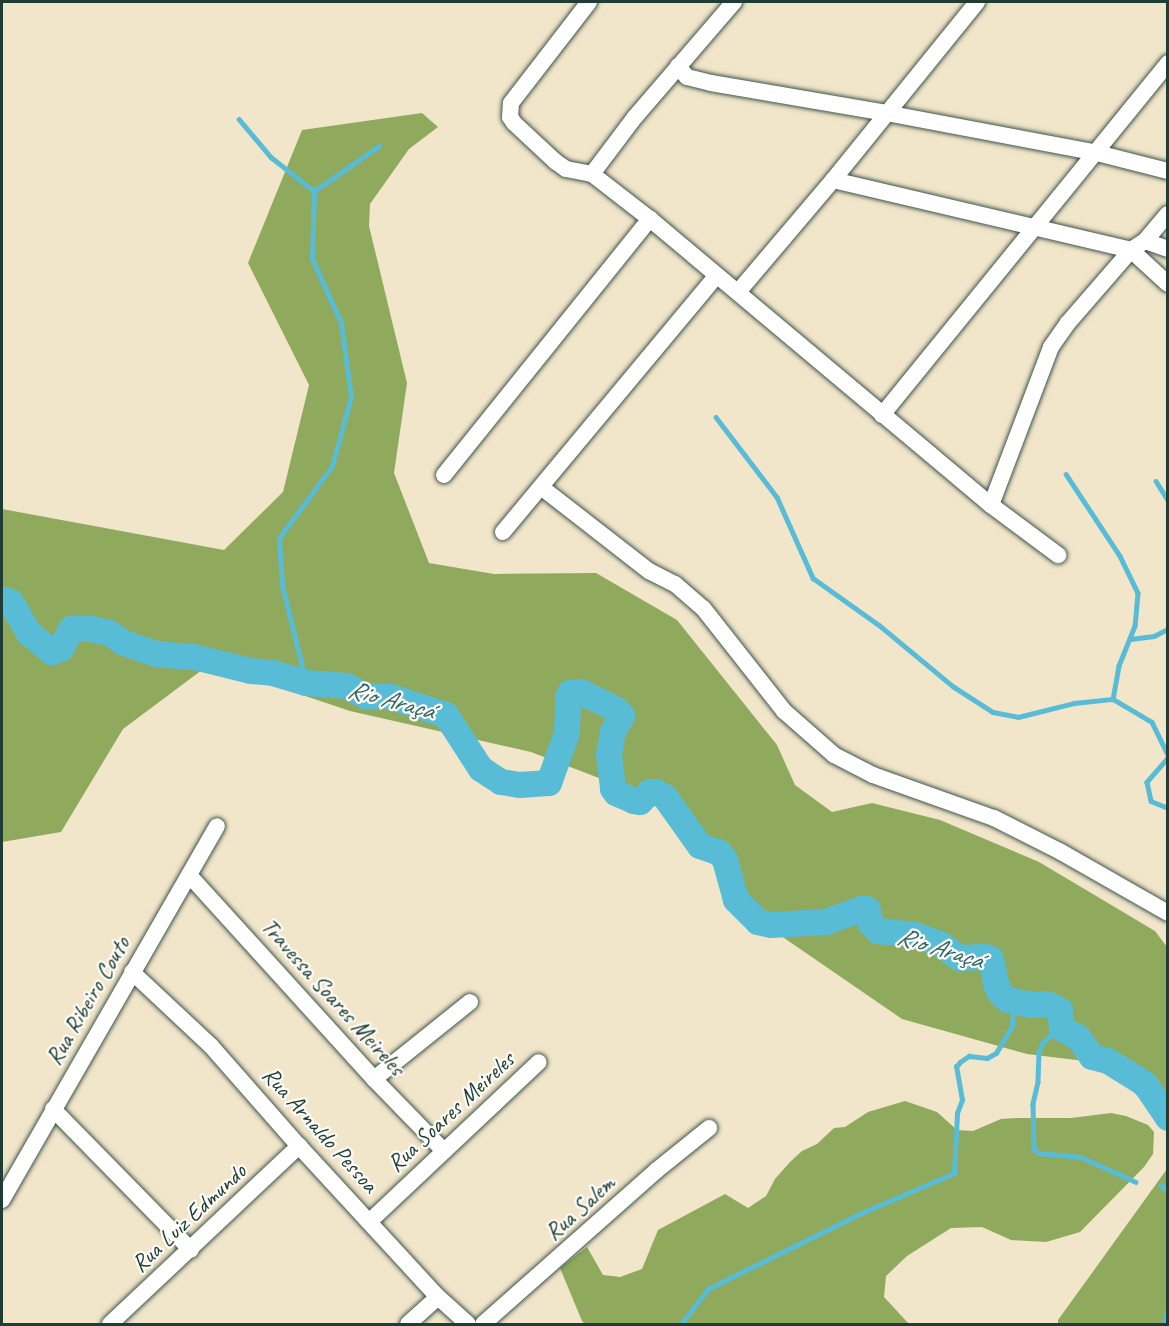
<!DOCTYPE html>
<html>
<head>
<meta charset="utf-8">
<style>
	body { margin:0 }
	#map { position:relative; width:1169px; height:1326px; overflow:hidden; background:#f1e5ca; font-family:Caveat,sans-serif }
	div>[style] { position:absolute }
	.forest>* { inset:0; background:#8faa5c }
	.stream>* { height:4.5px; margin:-2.25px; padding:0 2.25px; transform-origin:2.25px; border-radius:2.25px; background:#58bcd7 }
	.river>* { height:26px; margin:-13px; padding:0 13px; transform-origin:13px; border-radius:13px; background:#58bcd7 }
	.roads { filter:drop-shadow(0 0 2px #3e564a) drop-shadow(0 0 2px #3e564a) }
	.street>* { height:16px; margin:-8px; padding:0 8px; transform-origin:8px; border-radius:8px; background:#fff }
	span { translate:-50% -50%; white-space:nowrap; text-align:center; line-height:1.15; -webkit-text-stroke:4.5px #fdfcf7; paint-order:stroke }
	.street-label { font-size:24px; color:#1f3d34 }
	.water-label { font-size:26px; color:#306365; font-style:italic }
	.frame { position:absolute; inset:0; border:3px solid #1f3d34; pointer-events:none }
</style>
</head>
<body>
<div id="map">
	<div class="forest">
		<i style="clip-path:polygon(422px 113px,438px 127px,409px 149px,370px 204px,369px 226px,407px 383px,394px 473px,429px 563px,494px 574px,596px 573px,677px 620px,777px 745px,795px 785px,832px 812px,872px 803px,940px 820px,1039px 862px,1155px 931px,1167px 947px,1167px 1122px,1101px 1063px,1027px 1054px,902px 1019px,752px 916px,680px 809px,531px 752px,350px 711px,210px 664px,123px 729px,61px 832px,2px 842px,2px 509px,224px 550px,283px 492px,309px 385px,248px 263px,302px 130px)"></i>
		<i style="clip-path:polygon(905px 1101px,937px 1112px,957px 1130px,973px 1131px,1001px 1119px,1017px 1118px,1071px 1118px,1111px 1113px,1126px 1116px,1148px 1125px,1154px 1132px,1153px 1154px,1144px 1167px,1080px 1232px,1046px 1242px,1011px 1240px,982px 1227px,951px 1228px,907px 1256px,886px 1276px,884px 1297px,909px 1324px,585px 1324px,582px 1321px,560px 1268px,587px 1247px,603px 1275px,620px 1277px,642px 1269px,658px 1230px,725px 1194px,748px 1208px,766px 1196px,775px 1179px,790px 1162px,802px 1151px,817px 1144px,834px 1128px,845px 1127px,868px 1112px)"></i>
		<i style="clip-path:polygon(1167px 1169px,1167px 1324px,1058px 1324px,1058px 1320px)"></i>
	</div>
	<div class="stream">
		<i style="left:239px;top:119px;width:50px;rotate:49.9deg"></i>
		<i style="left:271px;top:157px;width:55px;rotate:38.3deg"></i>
		<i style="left:716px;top:417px;width:101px;rotate:52.7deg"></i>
		<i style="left:777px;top:497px;width:89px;rotate:66deg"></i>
		<i style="left:813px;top:578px;width:81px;rotate:35.5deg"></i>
		<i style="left:879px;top:625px;width:97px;rotate:39.6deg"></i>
		<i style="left:954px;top:687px;width:46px;rotate:32.7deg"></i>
		<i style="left:993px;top:712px;width:25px;rotate:11deg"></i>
		<i style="left:1018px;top:717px;width:58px;rotate:-14deg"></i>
		<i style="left:1074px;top:703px;width:39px;rotate:-6deg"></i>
		<i style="left:1113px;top:699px;width:45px;rotate:30.5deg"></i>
		<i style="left:1152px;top:722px;width:37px;rotate:64deg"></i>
		<i style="left:1066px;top:474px;width:98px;rotate:56.6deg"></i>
		<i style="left:1120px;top:556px;width:41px;rotate:64.1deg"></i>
		<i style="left:1138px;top:593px;width:33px;rotate:95deg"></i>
		<i style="left:1135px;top:626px;width:43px;rotate:111.8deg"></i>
		<i style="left:1119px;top:666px;width:34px;rotate:100deg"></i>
		<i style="left:1156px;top:481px;width:22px;rotate:58deg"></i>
		<i style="left:1130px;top:639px;width:24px;rotate:-7deg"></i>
		<i style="left:1154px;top:636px;width:16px;rotate:-27deg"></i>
		<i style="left:306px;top:683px;width:101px;rotate:-103.8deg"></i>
		<i style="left:282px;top:585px;width:47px;rotate:-93.7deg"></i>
		<i style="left:279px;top:538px;width:89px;rotate:-53.6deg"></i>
		<i style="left:332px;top:466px;width:72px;rotate:-74.6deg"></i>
		<i style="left:351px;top:397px;width:75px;rotate:-97.7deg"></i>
		<i style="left:341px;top:323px;width:70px;rotate:-114.4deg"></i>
		<i style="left:312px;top:259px;width:68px;rotate:-88.3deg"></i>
		<i style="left:314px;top:191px;width:79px;rotate:-34.7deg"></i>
		<i style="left:1168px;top:758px;width:32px;rotate:131deg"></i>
		<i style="left:1147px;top:782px;width:19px;rotate:78deg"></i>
		<i style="left:1151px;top:801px;width:18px;rotate:22deg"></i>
		<i style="left:1061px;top:1026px;width:25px;rotate:137deg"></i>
		<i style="left:1043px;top:1043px;width:10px;rotate:114deg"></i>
		<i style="left:1039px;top:1052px;width:30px;rotate:92deg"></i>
		<i style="left:1038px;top:1082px;width:23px;rotate:103deg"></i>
		<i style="left:1033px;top:1104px;width:45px;rotate:88.7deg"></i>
		<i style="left:1034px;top:1149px;width:6px;rotate:39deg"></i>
		<i style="left:1039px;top:1153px;width:42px;rotate:5.4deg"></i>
		<i style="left:1081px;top:1157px;width:60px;rotate:24.4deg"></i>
		<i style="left:1161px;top:1185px;width:10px;rotate:45deg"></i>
		<i style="left:681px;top:1324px;width:44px;rotate:-52.4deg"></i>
		<i style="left:708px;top:1289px;width:166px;rotate:-26.4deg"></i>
		<i style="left:857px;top:1215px;width:106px;rotate:-23.4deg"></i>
		<i style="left:954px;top:1173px;width:60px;rotate:-87.1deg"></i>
		<i style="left:957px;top:1113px;width:14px;rotate:-69deg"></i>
		<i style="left:962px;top:1100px;width:34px;rotate:-100deg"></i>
		<i style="left:956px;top:1067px;width:6px;rotate:-51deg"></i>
		<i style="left:960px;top:1062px;width:11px;rotate:-34deg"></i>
		<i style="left:969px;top:1056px;width:18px;rotate:6deg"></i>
		<i style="left:987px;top:1058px;width:10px;rotate:-29deg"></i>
		<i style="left:996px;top:1053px;width:31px;rotate:-59deg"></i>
		<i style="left:1012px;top:1026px;width:18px;rotate:-87deg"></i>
		<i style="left:1013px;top:1008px;width:9px;rotate:-122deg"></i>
		<i style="left:1164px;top:1324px;width:18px;rotate:-77deg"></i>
	</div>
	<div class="river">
		<i style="left:2px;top:599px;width:9px;rotate:18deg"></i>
		<i style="left:11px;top:602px;width:36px;rotate:60deg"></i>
		<i style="left:29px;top:633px;width:30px;rotate:40deg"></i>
		<i style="left:52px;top:652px;width:9px;rotate:-18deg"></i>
		<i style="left:61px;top:649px;width:22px;rotate:-63deg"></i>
		<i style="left:71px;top:629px;width:20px"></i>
		<i style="left:91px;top:629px;width:19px;rotate:12deg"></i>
		<i style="left:110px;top:633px;width:17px;rotate:36deg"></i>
		<i style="left:124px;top:643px;width:34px;rotate:19deg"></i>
		<i style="left:156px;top:654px;width:38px;rotate:5deg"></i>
		<i style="left:194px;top:657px;width:59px;rotate:13.8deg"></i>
		<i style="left:251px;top:671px;width:22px;rotate:5deg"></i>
		<i style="left:273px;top:673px;width:34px;rotate:17deg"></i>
		<i style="left:306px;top:683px;width:41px;rotate:4.2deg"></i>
		<i style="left:347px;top:686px;width:21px;rotate:29deg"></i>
		<i style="left:365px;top:696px;width:26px;rotate:2deg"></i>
		<i style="left:391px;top:697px;width:58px;rotate:18.1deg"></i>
		<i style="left:446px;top:715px;width:64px;rotate:57.1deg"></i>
		<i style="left:481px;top:769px;width:24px;rotate:33deg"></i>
		<i style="left:501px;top:782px;width:18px;rotate:9deg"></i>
		<i style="left:519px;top:785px;width:30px;rotate:-4deg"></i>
		<i style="left:549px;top:783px;width:53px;rotate:-70.2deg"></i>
		<i style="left:567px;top:733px;width:35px;rotate:-88deg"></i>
		<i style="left:568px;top:698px;width:5px;rotate:-68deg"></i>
		<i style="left:570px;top:693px;width:11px;rotate:-5deg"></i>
		<i style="left:581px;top:692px;width:40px;rotate:26.6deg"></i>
		<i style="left:617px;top:710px;width:8px;rotate:50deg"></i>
		<i style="left:622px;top:716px;width:18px;rotate:119deg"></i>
		<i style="left:613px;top:732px;width:23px;rotate:100deg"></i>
		<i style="left:609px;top:755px;width:34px;rotate:83deg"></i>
		<i style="left:613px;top:789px;width:5px;rotate:53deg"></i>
		<i style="left:616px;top:793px;width:20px;rotate:24deg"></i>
		<i style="left:634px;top:801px;width:6px;rotate:9deg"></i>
		<i style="left:640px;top:802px;width:14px;rotate:-45deg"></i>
		<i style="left:650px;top:792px;width:6px"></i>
		<i style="left:656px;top:792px;width:10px;rotate:29deg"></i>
		<i style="left:665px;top:797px;width:60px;rotate:54.5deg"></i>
		<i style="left:700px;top:846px;width:21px;rotate:19deg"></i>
		<i style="left:720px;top:853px;width:9px;rotate:54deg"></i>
		<i style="left:725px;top:860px;width:41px;rotate:74.6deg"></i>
		<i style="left:736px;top:900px;width:31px;rotate:45deg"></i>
		<i style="left:758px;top:922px;width:13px;rotate:13deg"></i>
		<i style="left:771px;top:925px;width:55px;rotate:-3.1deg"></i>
		<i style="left:826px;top:922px;width:40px;rotate:-20.2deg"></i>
		<i style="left:864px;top:908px;width:4px;rotate:27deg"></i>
		<i style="left:868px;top:910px;width:14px;rotate:78deg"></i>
		<i style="left:871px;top:924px;width:10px;rotate:45deg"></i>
		<i style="left:878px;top:931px;width:37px;rotate:6deg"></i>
		<i style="left:915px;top:935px;width:29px;rotate:20deg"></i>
		<i style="left:942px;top:945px;width:21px;rotate:37deg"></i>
		<i style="left:959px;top:958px;width:26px;rotate:-2deg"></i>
		<i style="left:985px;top:957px;width:6px;rotate:18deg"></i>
		<i style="left:991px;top:959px;width:29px;rotate:78deg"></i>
		<i style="left:997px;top:987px;width:8px;rotate:60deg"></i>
		<i style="left:1001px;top:994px;width:9px;rotate:41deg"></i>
		<i style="left:1008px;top:1000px;width:24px;rotate:12deg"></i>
		<i style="left:1031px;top:1005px;width:16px;rotate:-4deg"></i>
		<i style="left:1047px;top:1004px;width:14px;rotate:25deg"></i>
		<i style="left:1060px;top:1010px;width:19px;rotate:84deg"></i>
		<i style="left:1062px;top:1029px;width:18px;rotate:27deg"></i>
		<i style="left:1078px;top:1037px;width:24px;rotate:55deg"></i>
		<i style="left:1092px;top:1057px;width:16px;rotate:14deg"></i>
		<i style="left:1108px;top:1061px;width:44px;rotate:31.9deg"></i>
		<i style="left:1145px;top:1084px;width:41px;rotate:55.9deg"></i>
	</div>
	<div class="roads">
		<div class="street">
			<i style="left:589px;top:2px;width:128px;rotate:127.7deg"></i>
			<i style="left:511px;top:103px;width:14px;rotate:94deg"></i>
			<i style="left:510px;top:117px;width:7px;rotate:56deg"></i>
			<i style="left:514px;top:123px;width:57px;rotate:42.9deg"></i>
			<i style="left:556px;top:162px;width:12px;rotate:35deg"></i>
			<i style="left:566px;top:169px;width:26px;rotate:11deg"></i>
			<i style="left:592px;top:174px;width:73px;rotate:37.8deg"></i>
			<i style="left:650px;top:219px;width:445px;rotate:40deg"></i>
			<i style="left:991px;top:505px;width:84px;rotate:36.7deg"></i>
			<i style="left:678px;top:66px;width:14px;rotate:51deg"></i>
			<i style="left:687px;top:77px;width:25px;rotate:14deg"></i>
			<i style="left:711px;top:83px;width:178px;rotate:9.7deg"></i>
			<i style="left:886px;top:113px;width:215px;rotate:10.7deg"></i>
			<i style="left:1097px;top:153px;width:73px;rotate:14.2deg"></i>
			<i style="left:592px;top:174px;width:71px;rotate:-53deg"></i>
			<i style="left:635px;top:117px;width:152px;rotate:-49.3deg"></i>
			<i style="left:833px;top:180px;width:306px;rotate:13.2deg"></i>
			<i style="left:1131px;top:250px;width:50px;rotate:42.6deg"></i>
			<i style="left:1145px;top:241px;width:24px;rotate:19deg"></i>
			<i style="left:738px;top:292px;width:147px;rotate:-49.7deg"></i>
			<i style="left:833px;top:180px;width:229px;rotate:-51deg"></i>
			<i style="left:882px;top:415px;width:454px;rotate:-50.9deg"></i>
			<i style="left:444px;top:475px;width:329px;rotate:-51.2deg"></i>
			<i style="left:541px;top:487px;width:137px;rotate:37.9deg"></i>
			<i style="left:649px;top:571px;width:29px;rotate:27deg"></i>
			<i style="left:675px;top:584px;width:37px;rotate:41deg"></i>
			<i style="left:703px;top:608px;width:131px;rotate:51.8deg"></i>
			<i style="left:784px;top:711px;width:67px;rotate:41.3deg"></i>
			<i style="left:834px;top:755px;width:44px;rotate:27.1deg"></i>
			<i style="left:873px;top:775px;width:128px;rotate:19.6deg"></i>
			<i style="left:994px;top:818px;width:75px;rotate:26.9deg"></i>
			<i style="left:1061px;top:852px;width:123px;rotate:29.7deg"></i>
			<i style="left:991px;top:505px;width:169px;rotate:-69.2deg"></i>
			<i style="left:1051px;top:347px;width:28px;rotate:-55deg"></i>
			<i style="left:1067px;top:324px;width:98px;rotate:-49.1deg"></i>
			<i style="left:1131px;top:250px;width:17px;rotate:-33deg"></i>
			<i style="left:1145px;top:241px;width:35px;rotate:-50deg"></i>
			<i style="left:503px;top:532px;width:333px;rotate:-50.2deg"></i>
			<i style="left:189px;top:875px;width:275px;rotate:47.8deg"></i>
			<i style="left:374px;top:1079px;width:99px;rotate:45.8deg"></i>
			<i style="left:132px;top:972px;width:108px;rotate:43.1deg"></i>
			<i style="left:211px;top:1046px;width:133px;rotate:48.7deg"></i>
			<i style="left:299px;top:1146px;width:205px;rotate:47.4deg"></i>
			<i style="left:438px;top:1297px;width:40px;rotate:42deg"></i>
			<i style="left:374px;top:1079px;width:123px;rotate:-38.7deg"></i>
			<i style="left:53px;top:1109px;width:197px;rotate:45.6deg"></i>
			<i style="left:2px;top:1200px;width:431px;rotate:-60.1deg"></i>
			<i style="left:369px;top:1222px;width:233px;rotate:-43.3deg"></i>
			<i style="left:110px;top:1324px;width:260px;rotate:-43.3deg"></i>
			<i style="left:408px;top:1324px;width:40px;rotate:-42deg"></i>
			<i style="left:483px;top:1324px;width:232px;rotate:-41.5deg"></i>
			<i style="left:657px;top:1170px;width:67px;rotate:-38.9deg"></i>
		</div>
	</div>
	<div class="street-label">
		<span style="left:333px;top:997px;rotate:48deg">Travessa Soares Meireles</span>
		<span style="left:88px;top:1001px;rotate:-60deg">Rua Ribeiro Couto</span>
		<span style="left:451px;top:1112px;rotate:-43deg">Rua Soares Meireles</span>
		<span style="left:320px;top:1130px;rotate:48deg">Rua Arnaldo Pessoa</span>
		<span style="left:580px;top:1208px;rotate:-42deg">Rua Salem</span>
		<span style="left:189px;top:1218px;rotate:-43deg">Rua Luiz Edmundo</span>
	</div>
	<div class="water-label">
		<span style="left:391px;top:700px;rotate:15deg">Rio Araçá</span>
		<span style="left:940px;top:948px;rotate:17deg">Rio Araçá</span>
	</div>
	<div class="frame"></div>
</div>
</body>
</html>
